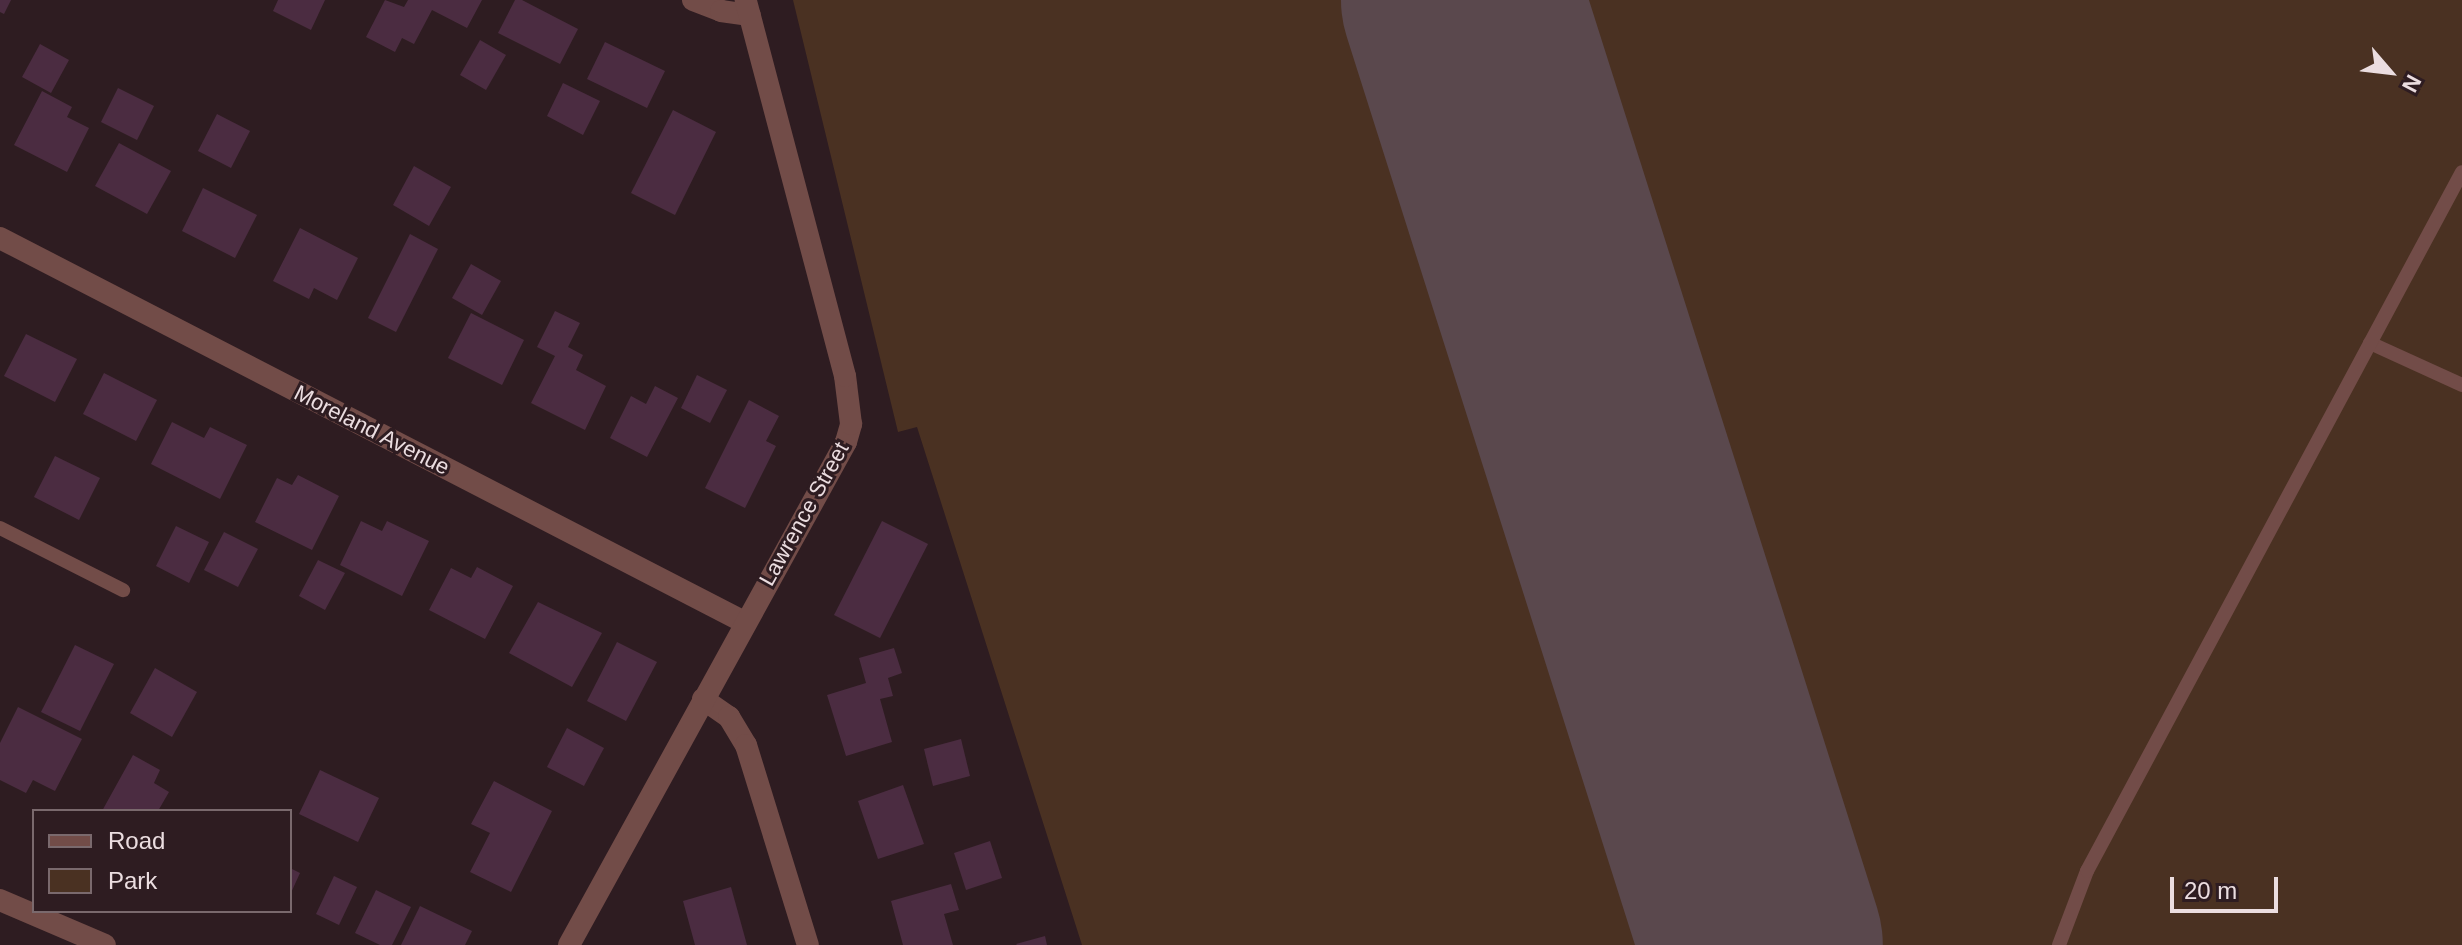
<!DOCTYPE html>
<html>
<head>
<meta charset="utf-8">
<style>
	body { margin:0 }
	#map { position:relative; width:2462px; height:945px; overflow:hidden; background:#2e1c21; font-family:Helvetica,sans-serif }
	div>[style] { position:absolute }
	.green>* { inset:0; background:#4a3122 }
	.runway>* { height:242px; margin:-121px; padding:0 121px; transform-origin:121px; border-radius:121px; background:#5a484d }
	.building>* { inset:0; background:#4b2c41 }
	.service>* { height:14px; margin:-7px; padding:0 7px; transform-origin:7px; border-radius:7px; background:#724c48 }
	.minor>* { height:22px; margin:-11px; padding:0 11px; transform-origin:11px; border-radius:11px; background:#724c48 }
	span { translate:-50% -50%; white-space:nowrap; text-align:center; line-height:1.15; -webkit-text-stroke:6px #2e1c21; paint-order:stroke }
	.street-label { font-size:22px; color:#ebdde0 }
	.legend { position:absolute; left:32px; top:809px; width:260px; height:104px; box-sizing:border-box; background:#2e1c21; border:2px solid #7a696d; margin:0; padding:10px 14px; list-style:none; font-size:24px; color:#ebdde0 }
	.legend li { display:flex; align-items:center; gap:16px; height:40px }
	.legend b { width:40px; border:2px solid #7a696d }
	.north { position:absolute; left:2350px; top:32px; width:80px; height:80px; -webkit-text-stroke:6px #2e1c21; paint-order:stroke; rotate:118deg; font-size:22px; font-weight:700; line-height:32px; text-align:center; color:#ebdde0 }
	.north::after { content:''; display:block; margin:auto; width:28px; height:36px; background:#ebdde0; clip-path:polygon(50% 0,100% 100%,50% 72%,0 100%) }
	.scale { position:absolute; left:2170px; top:877px; width:108px; height:36px; box-sizing:border-box; border:4px solid #ebdde0; border-top:0; padding-left:10px; font-size:24px; line-height:28px; white-space:nowrap; color:#ebdde0; -webkit-text-stroke:6px #2e1c21; paint-order:stroke }
</style>
</head>
<body>
<div id="map">
	<div class="green">
		<i style="clip-path:polygon(793px 0,1371px 0,1672px 945px,1082px 945px,917px 427px,898px 432px)"></i>
		<i style="clip-path:polygon(1536px 0,2462px 0,2462px 945px,1832px 945px)"></i>
	</div>
	<div class="runway">
		<i style="left:1462px;top:0;width:991px;rotate:72.39deg"></i>
	</div>
	<div class="building">
		<i style="clip-path:polygon(0 0,11px 0,4px 14px,0 12px)"></i>
		<i style="clip-path:polygon(278px 0,325px 0,311px 30px,273px 11px)"></i>
		<i style="clip-path:polygon(385px 0,404px 7px,408px 0,482px 0,467px 28px,432px 10px,414px 44px,402px 38px,395px 52px,366px 37px)"></i>
		<i style="clip-path:polygon(515px 0,522px 0,578px 29px,560px 64px,498px 33px)"></i>
		<i style="clip-path:polygon(480px 40px,506px 55px,486px 90px,460px 75px)"></i>
		<i style="clip-path:polygon(605px 42px,665px 71px,647px 108px,587px 79px)"></i>
		<i style="clip-path:polygon(40px 44px,69px 60px,51px 93px,22px 77px)"></i>
		<i style="clip-path:polygon(563px 83px,600px 101px,583px 135px,547px 116px)"></i>
		<i style="clip-path:polygon(118px 88px,154px 106px,137px 140px,101px 122px)"></i>
		<i style="clip-path:polygon(42px 91px,72px 107px,67px 117px,89px 128px,67px 172px,14px 145px)"></i>
		<i style="clip-path:polygon(673px 110px,716px 132px,675px 215px,631px 193px)"></i>
		<i style="clip-path:polygon(217px 114px,250px 131px,231px 168px,198px 151px)"></i>
		<i style="clip-path:polygon(119px 143px,171px 171px,147px 214px,95px 186px)"></i>
		<i style="clip-path:polygon(414px 166px,451px 187px,429px 226px,393px 205px)"></i>
		<i style="clip-path:polygon(203px 188px,257px 215px,235px 258px,182px 231px)"></i>
		<i style="clip-path:polygon(300px 228px,358px 258px,337px 300px,314px 288px,309px 299px,273px 281px)"></i>
		<i style="clip-path:polygon(410px 234px,438px 249px,396px 332px,368px 318px)"></i>
		<i style="clip-path:polygon(471px 264px,501px 281px,482px 315px,452px 298px)"></i>
		<i style="clip-path:polygon(555px 311px,580px 323px,568px 347px,583px 355px,576px 370px,606px 386px,585px 430px,531px 403px,555px 356px,537px 347px)"></i>
		<i style="clip-path:polygon(471px 313px,524px 340px,502px 385px,448px 358px)"></i>
		<i style="clip-path:polygon(26px 334px,77px 359px,55px 402px,4px 376px)"></i>
		<i style="clip-path:polygon(104px 373px,157px 400px,136px 441px,83px 414px)"></i>
		<i style="clip-path:polygon(697px 375px,727px 390px,710px 423px,681px 408px)"></i>
		<i style="clip-path:polygon(655px 386px,678px 398px,647px 457px,610px 438px,631px 396px,646px 404px)"></i>
		<i style="clip-path:polygon(749px 400px,779px 416px,766px 441px,776px 446px,745px 508px,705px 488px)"></i>
		<i style="clip-path:polygon(172px 422px,204px 438px,210px 427px,247px 445px,220px 499px,151px 464px)"></i>
		<i style="clip-path:polygon(55px 456px,100px 478px,79px 520px,34px 497px)"></i>
		<i style="clip-path:polygon(298px 475px,339px 496px,312px 550px,255px 522px,277px 478px,292px 485px)"></i>
		<i style="clip-path:polygon(361px 521px,382px 531px,387px 521px,429px 541px,402px 596px,340px 565px)"></i>
		<i style="clip-path:polygon(882px 521px,928px 544px,880px 638px,834px 615px)"></i>
		<i style="clip-path:polygon(176px 526px,209px 542px,189px 583px,156px 566px)"></i>
		<i style="clip-path:polygon(224px 532px,258px 549px,238px 587px,204px 570px)"></i>
		<i style="clip-path:polygon(318px 560px,345px 573px,325px 610px,299px 596px)"></i>
		<i style="clip-path:polygon(477px 567px,513px 586px,485px 639px,429px 610px,451px 568px,471px 578px)"></i>
		<i style="clip-path:polygon(538px 602px,602px 633px,572px 687px,509px 653px)"></i>
		<i style="clip-path:polygon(617px 642px,657px 662px,626px 721px,587px 701px)"></i>
		<i style="clip-path:polygon(75px 645px,114px 664px,80px 731px,41px 712px)"></i>
		<i style="clip-path:polygon(894px 648px,902px 673px,888px 678px,893px 696px,880px 699px,892px 742px,846px 756px,827px 695px,866px 683px,859px 658px)"></i>
		<i style="clip-path:polygon(155px 668px,197px 692px,172px 737px,130px 713px)"></i>
		<i style="clip-path:polygon(18px 707px,82px 739px,55px 791px,33px 780px,26px 793px,0 780px,0 743px)"></i>
		<i style="clip-path:polygon(567px 728px,604px 748px,584px 786px,547px 767px)"></i>
		<i style="clip-path:polygon(961px 739px,970px 776px,933px 786px,924px 749px)"></i>
		<i style="clip-path:polygon(133px 755px,160px 770px,154px 783px,169px 792px,158px 811px,102px 811px)"></i>
		<i style="clip-path:polygon(320px 770px,379px 798px,358px 842px,299px 814px)"></i>
		<i style="clip-path:polygon(494px 781px,552px 811px,511px 892px,470px 872px,490px 833px,471px 824px)"></i>
		<i style="clip-path:polygon(903px 785px,924px 844px,878px 859px,858px 801px)"></i>
		<i style="clip-path:polygon(990px 841px,1002px 878px,966px 890px,954px 853px)"></i>
		<i style="clip-path:polygon(290px 868px,300px 873px,290px 895px)"></i>
		<i style="clip-path:polygon(334px 876px,357px 887px,339px 925px,316px 914px)"></i>
		<i style="clip-path:polygon(951px 884px,959px 910px,944px 914px,953px 945px,903px 945px,891px 901px)"></i>
		<i style="clip-path:polygon(731px 887px,747px 945px,695px 945px,683px 901px)"></i>
		<i style="clip-path:polygon(376px 890px,411px 907px,392px 945px,380px 945px,355px 933px)"></i>
		<i style="clip-path:polygon(420px 906px,472px 931px,465px 945px,401px 945px)"></i>
		<i style="clip-path:polygon(1045px 936px,1047px 945px,1017px 945px,1016px 944px)"></i>
	</div>
	<div class="service">
		<i style="left:2370px;top:343px;width:101px;rotate:24.5deg"></i>
		<i style="left:0;top:528px;width:138px;rotate:26.8deg"></i>
		<i style="left:2059px;top:945px;width:79px;rotate:-69.3deg"></i>
		<i style="left:2087px;top:871px;width:793px;rotate:-61.79deg"></i>
	</div>
	<div class="minor">
		<i style="left:693px;top:0;width:30px;rotate:21deg"></i>
		<i style="left:721px;top:11px;width:29px;rotate:8deg"></i>
		<i style="left:0;top:238px;width:837px;rotate:27.3deg"></i>
		<i style="left:703px;top:699px;width:32px;rotate:35deg"></i>
		<i style="left:729px;top:717px;width:33px;rotate:59deg"></i>
		<i style="left:746px;top:745px;width:209px;rotate:72.8deg"></i>
		<i style="left:0;top:900px;width:114px;rotate:23.2deg"></i>
		<i style="left:569px;top:945px;width:574px;rotate:-61.16deg"></i>
		<i style="left:846px;top:442px;width:19px;rotate:-74deg"></i>
		<i style="left:851px;top:424px;width:48px;rotate:-97.1deg"></i>
		<i style="left:845px;top:376px;width:389px;rotate:-104.8deg"></i>
	</div>
	<div class="street-label">
		<span style="left:372px;top:430px;rotate:27deg">Moreland Avenue</span>
		<span style="left:804px;top:514px;rotate:-61deg">Lawrence Street</span>
	</div>
	<ul class="legend">
	<li><b style="height:10px;background:#724c48"></b>Road</li>
	<li><b style="height:22px;background:#4a3122"></b>Park</li>
	</ul>
	<div class="north">N</div>
	<div class="scale">20 m</div>
</div>
</body>
</html>
